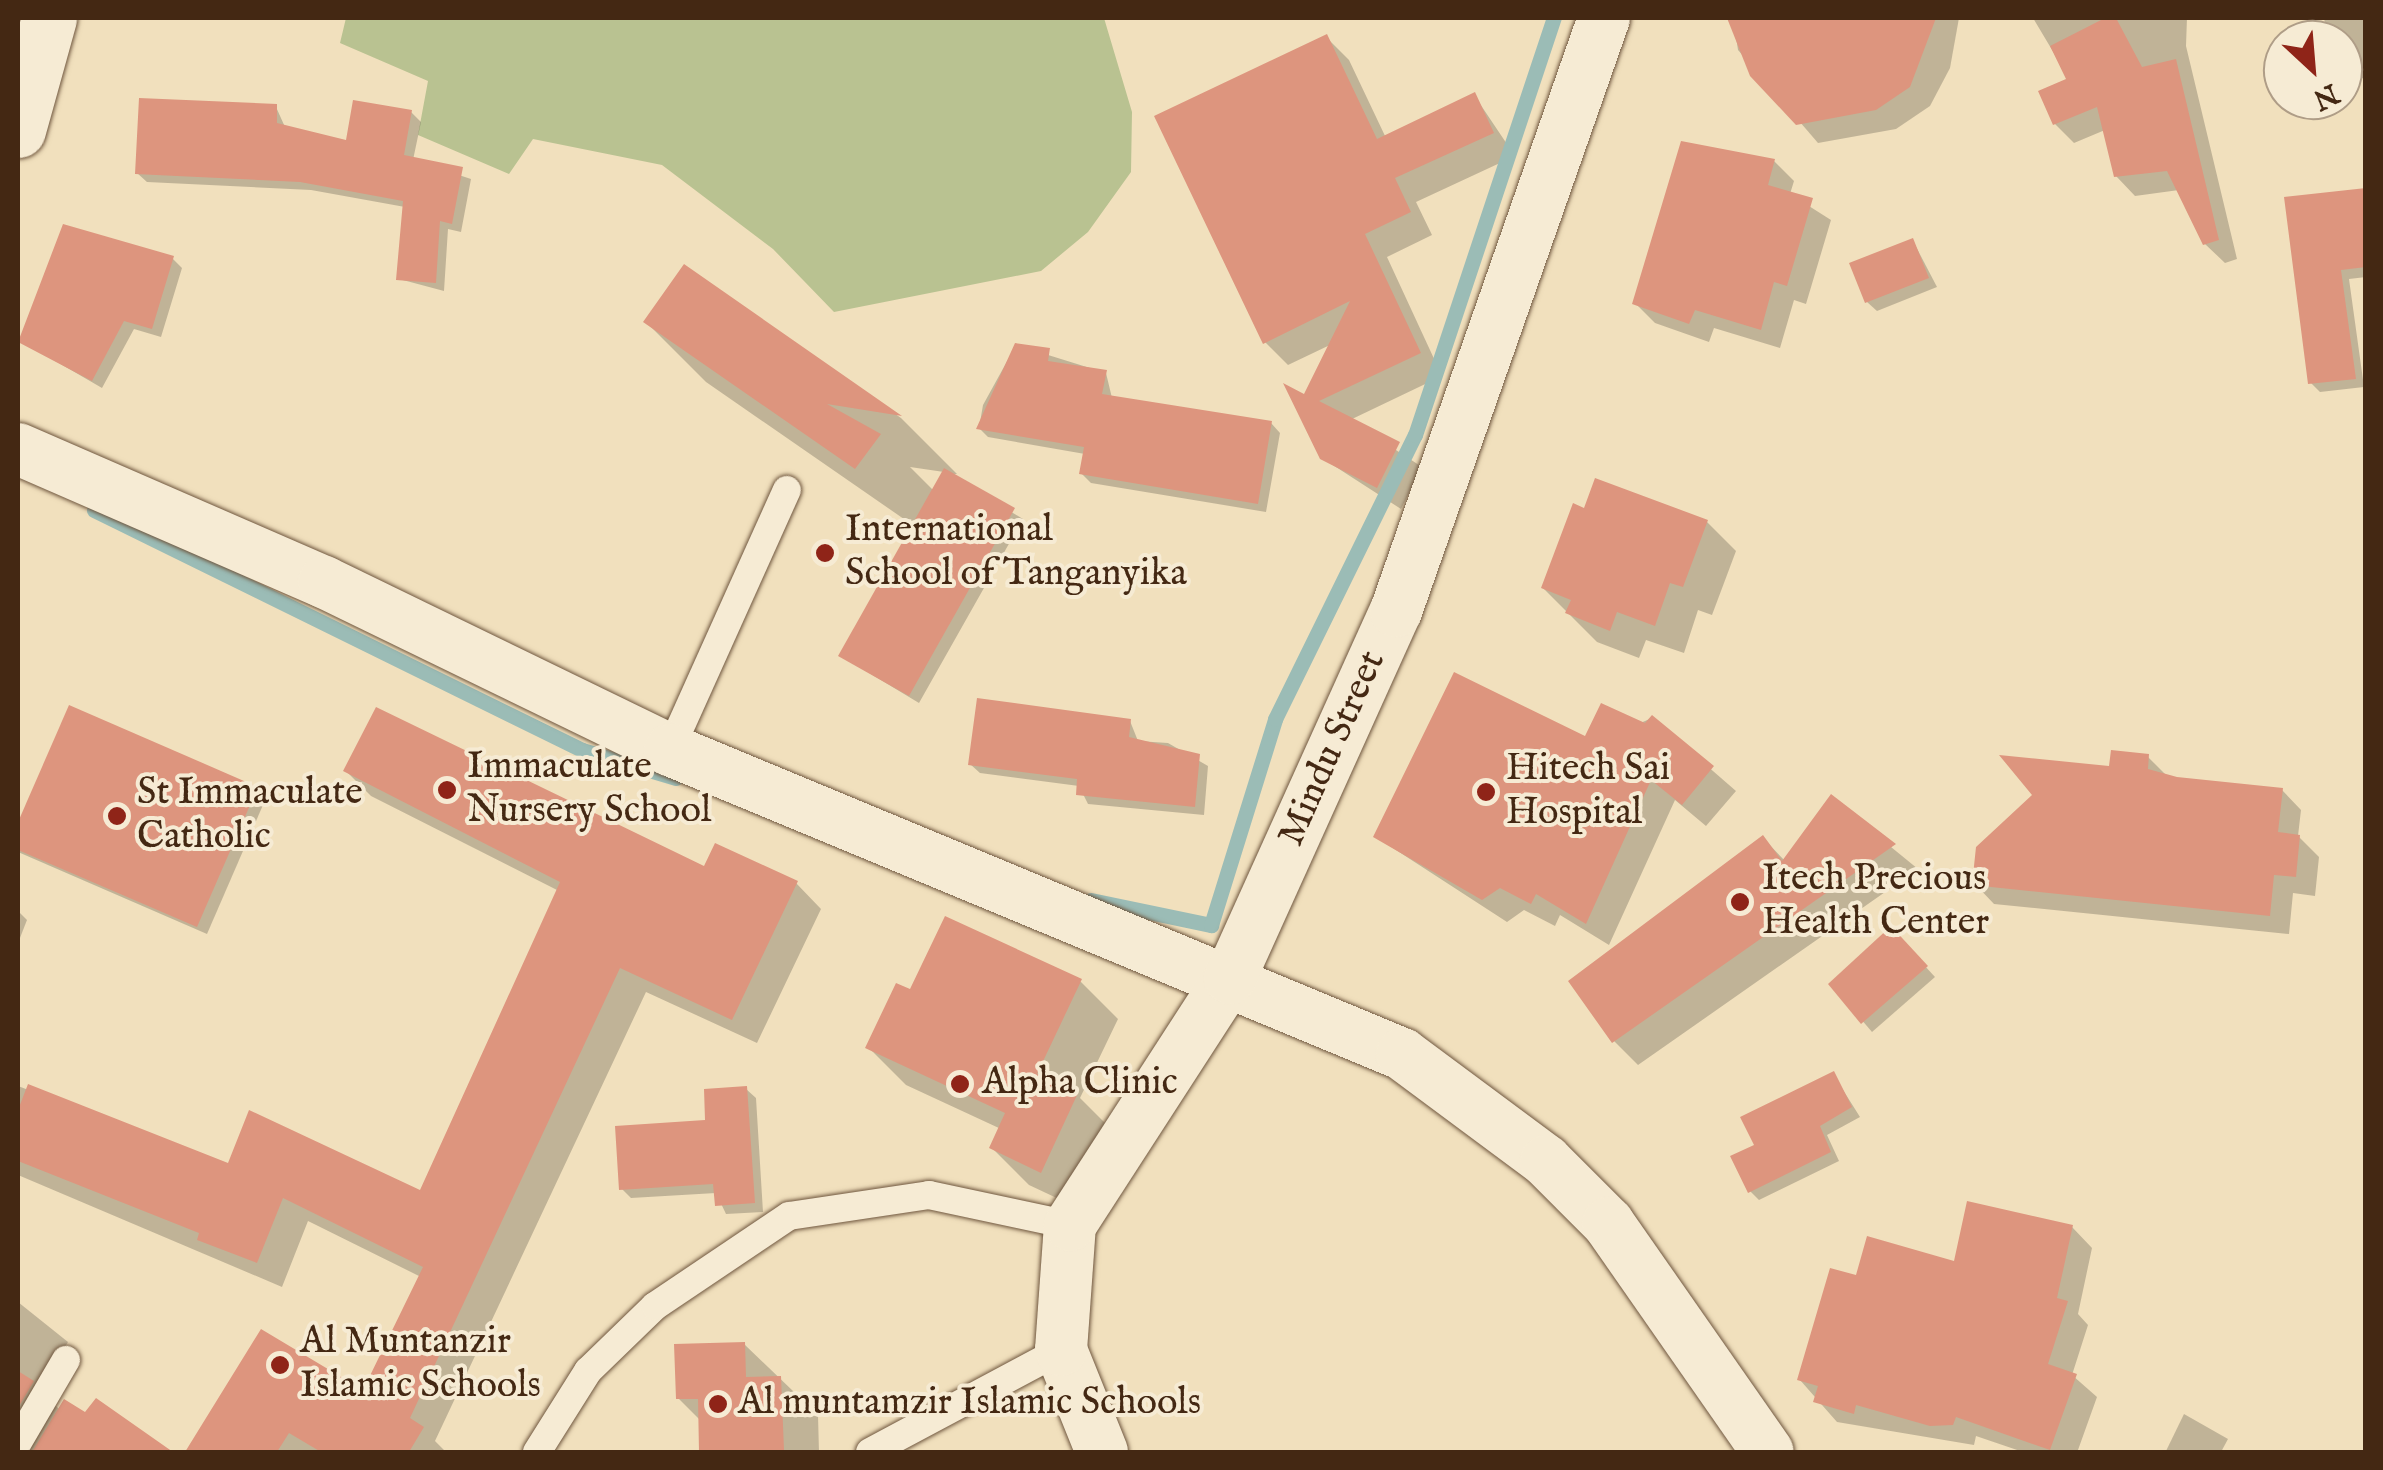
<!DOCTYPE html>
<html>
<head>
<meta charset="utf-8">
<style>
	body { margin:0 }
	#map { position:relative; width:2383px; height:1470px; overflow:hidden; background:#f1e0bd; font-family:"IM FELL English",serif }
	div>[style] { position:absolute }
	.green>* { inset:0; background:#b9c291 }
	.shadow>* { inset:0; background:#0003 }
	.stream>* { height:15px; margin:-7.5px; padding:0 7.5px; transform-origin:7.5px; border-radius:7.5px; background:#9bbcb6 }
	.building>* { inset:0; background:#dd957e }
	.roads { filter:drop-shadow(0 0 2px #6f563e) drop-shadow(0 0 2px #6f563e) }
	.service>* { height:28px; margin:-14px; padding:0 14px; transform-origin:14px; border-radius:14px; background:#f6ebd4 }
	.minor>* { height:52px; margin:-26px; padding:0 26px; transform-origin:26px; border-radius:26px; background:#f6ebd4 }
	.tertiary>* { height:55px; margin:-27.5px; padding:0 27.5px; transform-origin:27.5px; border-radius:27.5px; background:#f6ebd4 }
	.dots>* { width:28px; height:28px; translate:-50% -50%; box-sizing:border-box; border:5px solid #f6ebd4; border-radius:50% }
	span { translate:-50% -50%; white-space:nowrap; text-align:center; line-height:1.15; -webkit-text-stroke:8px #f6ebd4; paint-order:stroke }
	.poi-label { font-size:38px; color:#442813 }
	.left { translate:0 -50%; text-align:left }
	.street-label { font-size:38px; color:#442813 }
	.frame { position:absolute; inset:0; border:20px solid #442813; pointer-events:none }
	.north { position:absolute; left:2263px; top:20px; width:100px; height:100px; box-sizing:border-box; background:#f6ebd4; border:2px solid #af9d87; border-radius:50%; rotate:154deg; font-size:28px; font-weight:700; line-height:40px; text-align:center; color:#442813 }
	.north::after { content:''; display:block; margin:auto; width:35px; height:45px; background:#8f2418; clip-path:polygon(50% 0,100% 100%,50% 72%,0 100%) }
</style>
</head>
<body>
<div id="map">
	<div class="green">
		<i style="clip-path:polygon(346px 18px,1104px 18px,1132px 112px,1131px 172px,1088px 232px,1041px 271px,834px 312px,773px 249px,662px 165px,533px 139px,509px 174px,418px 135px,428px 81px,340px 43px)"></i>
	</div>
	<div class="shadow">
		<i style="clip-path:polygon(1733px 18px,1959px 18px,1950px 68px,1930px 106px,1896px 129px,1818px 143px,1738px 50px)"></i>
		<i style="clip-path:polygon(2033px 18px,2187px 18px,2186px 46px,2237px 259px,2225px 263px,2205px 244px,2179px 190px,2135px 196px,2116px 176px,2105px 130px,2074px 143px,2055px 124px,2070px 80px)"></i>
		<i style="clip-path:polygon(2324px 18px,2366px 18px,2366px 79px,2343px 73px,2343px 40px,2328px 40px)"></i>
		<i style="clip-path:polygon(1326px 37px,1349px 60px,1386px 138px,1474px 95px,1515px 156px,1416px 202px,1432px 235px,1387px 257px,1442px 376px,1350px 420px,1422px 467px,1401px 509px,1322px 458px,1305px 397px,1332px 344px,1288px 365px,1265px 342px)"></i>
		<i style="clip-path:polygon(276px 107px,285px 127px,348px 143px,411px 112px,421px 122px,413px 160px,471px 179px,461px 232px,448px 229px,444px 291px,399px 279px,405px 207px,311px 190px,147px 182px,137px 173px)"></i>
		<i style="clip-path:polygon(1774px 161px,1794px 181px,1790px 194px,1831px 220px,1806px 304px,1794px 300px,1780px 348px,1714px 328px,1709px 342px,1655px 323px,1635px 303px)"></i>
		<i style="clip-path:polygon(2366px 190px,2366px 277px,2349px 279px,2364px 387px,2320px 392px,2311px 383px,2287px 199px)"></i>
		<i style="clip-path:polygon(1913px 241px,1937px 287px,1877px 311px,1867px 302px)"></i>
		<i style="clip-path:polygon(173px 259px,182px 268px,161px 337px,134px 329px,102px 388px,21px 341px)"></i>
		<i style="clip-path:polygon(evenodd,684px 268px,901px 418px,957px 474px,948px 474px,1023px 519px,919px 703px,841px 656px,914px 526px,706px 382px,646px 322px,684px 268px,910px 467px,944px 472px,934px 491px,910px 467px)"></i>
		<i style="clip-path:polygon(1016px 345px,1106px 373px,1112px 398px,1271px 423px,1280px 433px,1266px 512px,1091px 483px,1082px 474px,1085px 454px,988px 437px,979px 428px,983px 405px)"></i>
		<i style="clip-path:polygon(1707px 522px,1736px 551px,1712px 615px,1698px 610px,1684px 653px,1646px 640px,1639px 658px,1597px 642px,1543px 588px)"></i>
		<i style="clip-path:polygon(70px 709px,266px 798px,207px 934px,18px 852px,18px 829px)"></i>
		<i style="clip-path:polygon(1652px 718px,1736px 791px,1706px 826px,1675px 800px,1609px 945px,1560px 915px,1555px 926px,1524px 910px,1507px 922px,1376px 837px)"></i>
		<i style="clip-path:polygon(1130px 721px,1138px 741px,1168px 743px,1208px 766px,1204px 815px,1088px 804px,1079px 786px,980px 773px,970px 764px)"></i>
		<i style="clip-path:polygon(2148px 757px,2169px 778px,2282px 790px,2301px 810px,2298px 836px,2319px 857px,2315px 896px,2293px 893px,2289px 934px,1994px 904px,1975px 884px,2111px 769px)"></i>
		<i style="clip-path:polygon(346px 771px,706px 870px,796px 883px,821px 909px,757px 1043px,646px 992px,435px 1441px,446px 1452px,188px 1452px,262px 1333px,364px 1394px,421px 1277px,308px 1221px,282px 1287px,18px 1175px,18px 1086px,229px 1166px,421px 1193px,559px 891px,371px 796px)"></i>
		<i style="clip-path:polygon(1831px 798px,1918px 869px,1638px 1065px,1614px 1041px,1763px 838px,1785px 861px)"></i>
		<i style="clip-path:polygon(18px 911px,27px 920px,18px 943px)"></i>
		<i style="clip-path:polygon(1891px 929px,1935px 977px,1872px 1032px,1831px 984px)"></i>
		<i style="clip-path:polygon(1081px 982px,1118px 1019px,1080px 1098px,1114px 1132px,1078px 1208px,1029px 1185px,992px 1148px,1001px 1129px,906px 1085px,868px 1047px,912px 993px)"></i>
		<i style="clip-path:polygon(1833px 1074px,1860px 1117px,1827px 1135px,1839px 1161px,1759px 1200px,1750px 1191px,1758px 1146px)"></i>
		<i style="clip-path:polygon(746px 1089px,756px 1098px,763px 1212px,726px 1214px,716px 1193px,631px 1198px,622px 1189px)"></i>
		<i style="clip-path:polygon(2072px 1227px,2092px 1248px,2078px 1314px,2088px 1325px,2072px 1375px,2097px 1397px,2078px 1450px,2092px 1452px,2023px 1452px,1976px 1436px,1974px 1445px,1837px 1422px,1800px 1380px,1858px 1278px,1956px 1264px)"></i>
		<i style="clip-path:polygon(18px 1302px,68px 1342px,39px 1389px,60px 1410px,86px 1415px,96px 1401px,169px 1452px,18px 1452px)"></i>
		<i style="clip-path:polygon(744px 1344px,818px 1415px,819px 1452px,702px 1452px,701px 1421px,678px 1398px)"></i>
		<i style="clip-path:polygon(2184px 1414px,2228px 1439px,2221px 1452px,2166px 1451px)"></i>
	</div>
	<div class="stream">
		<i style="left:94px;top:510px;width:544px;rotate:26.19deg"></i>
		<i style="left:582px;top:750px;width:98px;rotate:16.6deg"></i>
		<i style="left:1091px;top:900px;width:123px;rotate:11.8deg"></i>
		<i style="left:1211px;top:925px;width:216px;rotate:-72.7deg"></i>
		<i style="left:1275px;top:719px;width:317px;rotate:-63.8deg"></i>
		<i style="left:1415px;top:435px;width:440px;rotate:-71.6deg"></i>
	</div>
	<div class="building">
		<i style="clip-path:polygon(1727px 18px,1936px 18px,1910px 87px,1876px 110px,1796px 125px,1750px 76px)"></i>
		<i style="clip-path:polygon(2105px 18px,2116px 18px,2142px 67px,2176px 59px,2219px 240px,2203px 245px,2167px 171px,2114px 177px,2097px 107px,2053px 125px,2038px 91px,2066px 79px,2050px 46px)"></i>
		<i style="clip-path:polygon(1327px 34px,1377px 139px,1475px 92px,1494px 133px,1395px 178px,1411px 212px,1365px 234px,1421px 353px,1319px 401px,1400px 442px,1377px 488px,1320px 459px,1283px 383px,1304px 394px,1350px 301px,1263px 344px,1154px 116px)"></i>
		<i style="clip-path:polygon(139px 98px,277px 104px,277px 123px,346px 140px,353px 100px,412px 110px,404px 155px,463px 167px,452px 224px,440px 221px,436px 283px,396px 280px,403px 201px,300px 182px,135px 174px)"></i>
		<i style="clip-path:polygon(1681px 141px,1775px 159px,1768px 185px,1813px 198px,1787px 286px,1774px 282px,1761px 330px,1695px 310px,1689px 324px,1632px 304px)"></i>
		<i style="clip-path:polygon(2366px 188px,2366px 267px,2341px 270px,2356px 379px,2308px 384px,2284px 197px)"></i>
		<i style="clip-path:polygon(63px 224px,174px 256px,152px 329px,124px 321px,92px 381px,18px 342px)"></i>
		<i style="clip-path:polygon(1913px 238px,1929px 278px,1865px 303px,1849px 263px)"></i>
		<i style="clip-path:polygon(684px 264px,902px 416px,827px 404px,881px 434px,855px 469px,643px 322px)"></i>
		<i style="clip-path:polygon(1015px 343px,1050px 348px,1048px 361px,1107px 370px,1102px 394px,1272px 421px,1258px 504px,1079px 474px,1084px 447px,976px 429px)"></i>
		<i style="clip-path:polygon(944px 468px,1015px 508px,909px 696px,838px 656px)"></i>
		<i style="clip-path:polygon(1595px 478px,1708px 520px,1683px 587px,1670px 583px,1655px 626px,1617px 612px,1610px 631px,1565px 613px,1571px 600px,1541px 588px,1573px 503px,1584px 508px)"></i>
		<i style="clip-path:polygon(1454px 672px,1585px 736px,1601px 703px,1645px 723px,1652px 715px,1714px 766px,1682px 805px,1651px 780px,1586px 924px,1536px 894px,1531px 904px,1500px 888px,1482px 900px,1373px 837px)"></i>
		<i style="clip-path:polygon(977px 698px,1131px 719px,1129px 737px,1200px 754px,1195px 807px,1076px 795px,1077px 779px,968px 765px)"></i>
		<i style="clip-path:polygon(69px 705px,258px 787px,197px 927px,18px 850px,18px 822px)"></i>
		<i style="clip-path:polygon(376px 707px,704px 866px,715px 843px,798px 881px,732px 1020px,620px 968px,410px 1418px,424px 1427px,409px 1452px,321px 1452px,289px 1433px,277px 1452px,185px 1452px,261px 1329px,363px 1390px,423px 1267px,283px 1198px,257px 1263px,197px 1240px,199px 1233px,18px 1161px,18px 1110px,28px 1084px,228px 1163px,249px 1110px,420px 1190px,560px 882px,343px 771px)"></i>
		<i style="clip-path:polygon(2111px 750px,2149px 754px,2148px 769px,2177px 777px,2283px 788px,2278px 832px,2300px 835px,2296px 877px,2274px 875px,2270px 916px,1972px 885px,1976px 847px,2032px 795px,1999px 755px,2109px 766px)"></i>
		<i style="clip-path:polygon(1831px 794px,1896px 844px,1612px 1043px,1568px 981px,1763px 835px,1782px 861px)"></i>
		<i style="clip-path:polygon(945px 916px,1082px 979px,1037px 1074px,1078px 1093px,1041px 1173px,989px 1148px,1005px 1113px,865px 1048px,896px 983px,910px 989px)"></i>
		<i style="clip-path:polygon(1891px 926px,1928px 966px,1861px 1024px,1828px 984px)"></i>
		<i style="clip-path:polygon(1834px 1071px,1852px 1107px,1820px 1126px,1831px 1152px,1748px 1193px,1730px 1156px,1754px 1145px,1740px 1117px)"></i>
		<i style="clip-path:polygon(747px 1086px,755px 1203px,715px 1206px,713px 1184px,619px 1190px,615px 1126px,705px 1120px,704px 1089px)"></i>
		<i style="clip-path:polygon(1967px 1201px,2073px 1225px,2057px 1298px,2068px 1301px,2048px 1364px,2077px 1374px,2050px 1450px,1956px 1417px,1953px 1425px,1930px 1426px,1856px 1405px,1854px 1414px,1813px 1402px,1818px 1386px,1797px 1380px,1830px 1268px,1856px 1275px,1867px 1236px,1954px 1261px)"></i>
		<i style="clip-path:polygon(745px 1342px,746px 1377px,781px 1376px,784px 1450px,699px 1452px,698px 1399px,676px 1399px,674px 1344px)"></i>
		<i style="clip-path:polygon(18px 1371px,34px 1381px,18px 1408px)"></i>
		<i style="clip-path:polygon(96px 1398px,173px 1452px,32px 1452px,64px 1399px,85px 1412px)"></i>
	</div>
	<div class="roads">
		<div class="service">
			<i style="left:670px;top:750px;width:285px;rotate:-65.8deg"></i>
			<i style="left:18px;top:1442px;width:95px;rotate:-59.7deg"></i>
			<i style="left:537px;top:1452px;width:96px;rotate:-57.8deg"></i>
			<i style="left:588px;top:1371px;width:93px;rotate:-44.1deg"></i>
			<i style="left:655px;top:1306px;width:161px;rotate:-33.9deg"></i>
			<i style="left:789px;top:1216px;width:142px;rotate:-8.5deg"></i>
			<i style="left:929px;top:1195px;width:144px;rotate:12deg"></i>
			<i style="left:870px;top:1452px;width:217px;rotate:-28.1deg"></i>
		</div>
		<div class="minor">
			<i style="left:18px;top:449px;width:334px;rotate:23.5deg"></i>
			<i style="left:324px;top:582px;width:385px;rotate:25.9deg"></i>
			<i style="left:670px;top:750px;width:793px;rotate:22.55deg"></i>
			<i style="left:1402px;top:1054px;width:179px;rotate:36.6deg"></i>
			<i style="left:1546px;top:1161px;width:88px;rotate:45deg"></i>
			<i style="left:1608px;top:1223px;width:279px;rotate:55.1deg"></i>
			<i style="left:1102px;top:1452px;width:110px;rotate:-111.9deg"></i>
			<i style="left:1061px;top:1350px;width:125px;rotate:-85.9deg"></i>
			<i style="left:1070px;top:1225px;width:294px;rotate:-57.1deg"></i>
			<i style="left:1230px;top:978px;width:403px;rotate:-65.7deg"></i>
			<i style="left:1396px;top:611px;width:628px;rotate:-70.67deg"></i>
		</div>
		<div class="tertiary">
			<i style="left:18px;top:130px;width:116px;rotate:-74.5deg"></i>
		</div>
	</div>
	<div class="dots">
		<i style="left:825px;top:553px;background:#8f2418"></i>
		<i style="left:447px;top:790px;background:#8f2418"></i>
		<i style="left:1486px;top:792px;background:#8f2418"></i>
		<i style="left:117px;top:816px;background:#8f2418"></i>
		<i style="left:1740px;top:902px;background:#8f2418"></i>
		<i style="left:960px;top:1084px;background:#8f2418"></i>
		<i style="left:280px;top:1365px;background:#8f2418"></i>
		<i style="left:718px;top:1404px;background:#8f2418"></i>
	</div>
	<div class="poi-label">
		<span class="left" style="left:845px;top:553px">International<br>School of Tanganyika</span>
		<span class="left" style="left:467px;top:790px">Immaculate<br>Nursery School</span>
		<span class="left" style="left:1506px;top:792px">Hitech Sai<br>Hospital</span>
		<span class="left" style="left:137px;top:816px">St Immaculate<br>Catholic</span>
		<span class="left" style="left:1762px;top:902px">Itech Precious<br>Health Center</span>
		<span class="left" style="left:982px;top:1084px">Alpha Clinic</span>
		<span class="left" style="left:300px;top:1365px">Al Muntanzir<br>Islamic Schools</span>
		<span class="left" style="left:738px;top:1404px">Al muntamzir Islamic Schools</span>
	</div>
	<div class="street-label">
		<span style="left:1333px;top:749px;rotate:-66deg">Mindu Street</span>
	</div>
	<div class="frame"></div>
	<div class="north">N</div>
</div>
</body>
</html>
